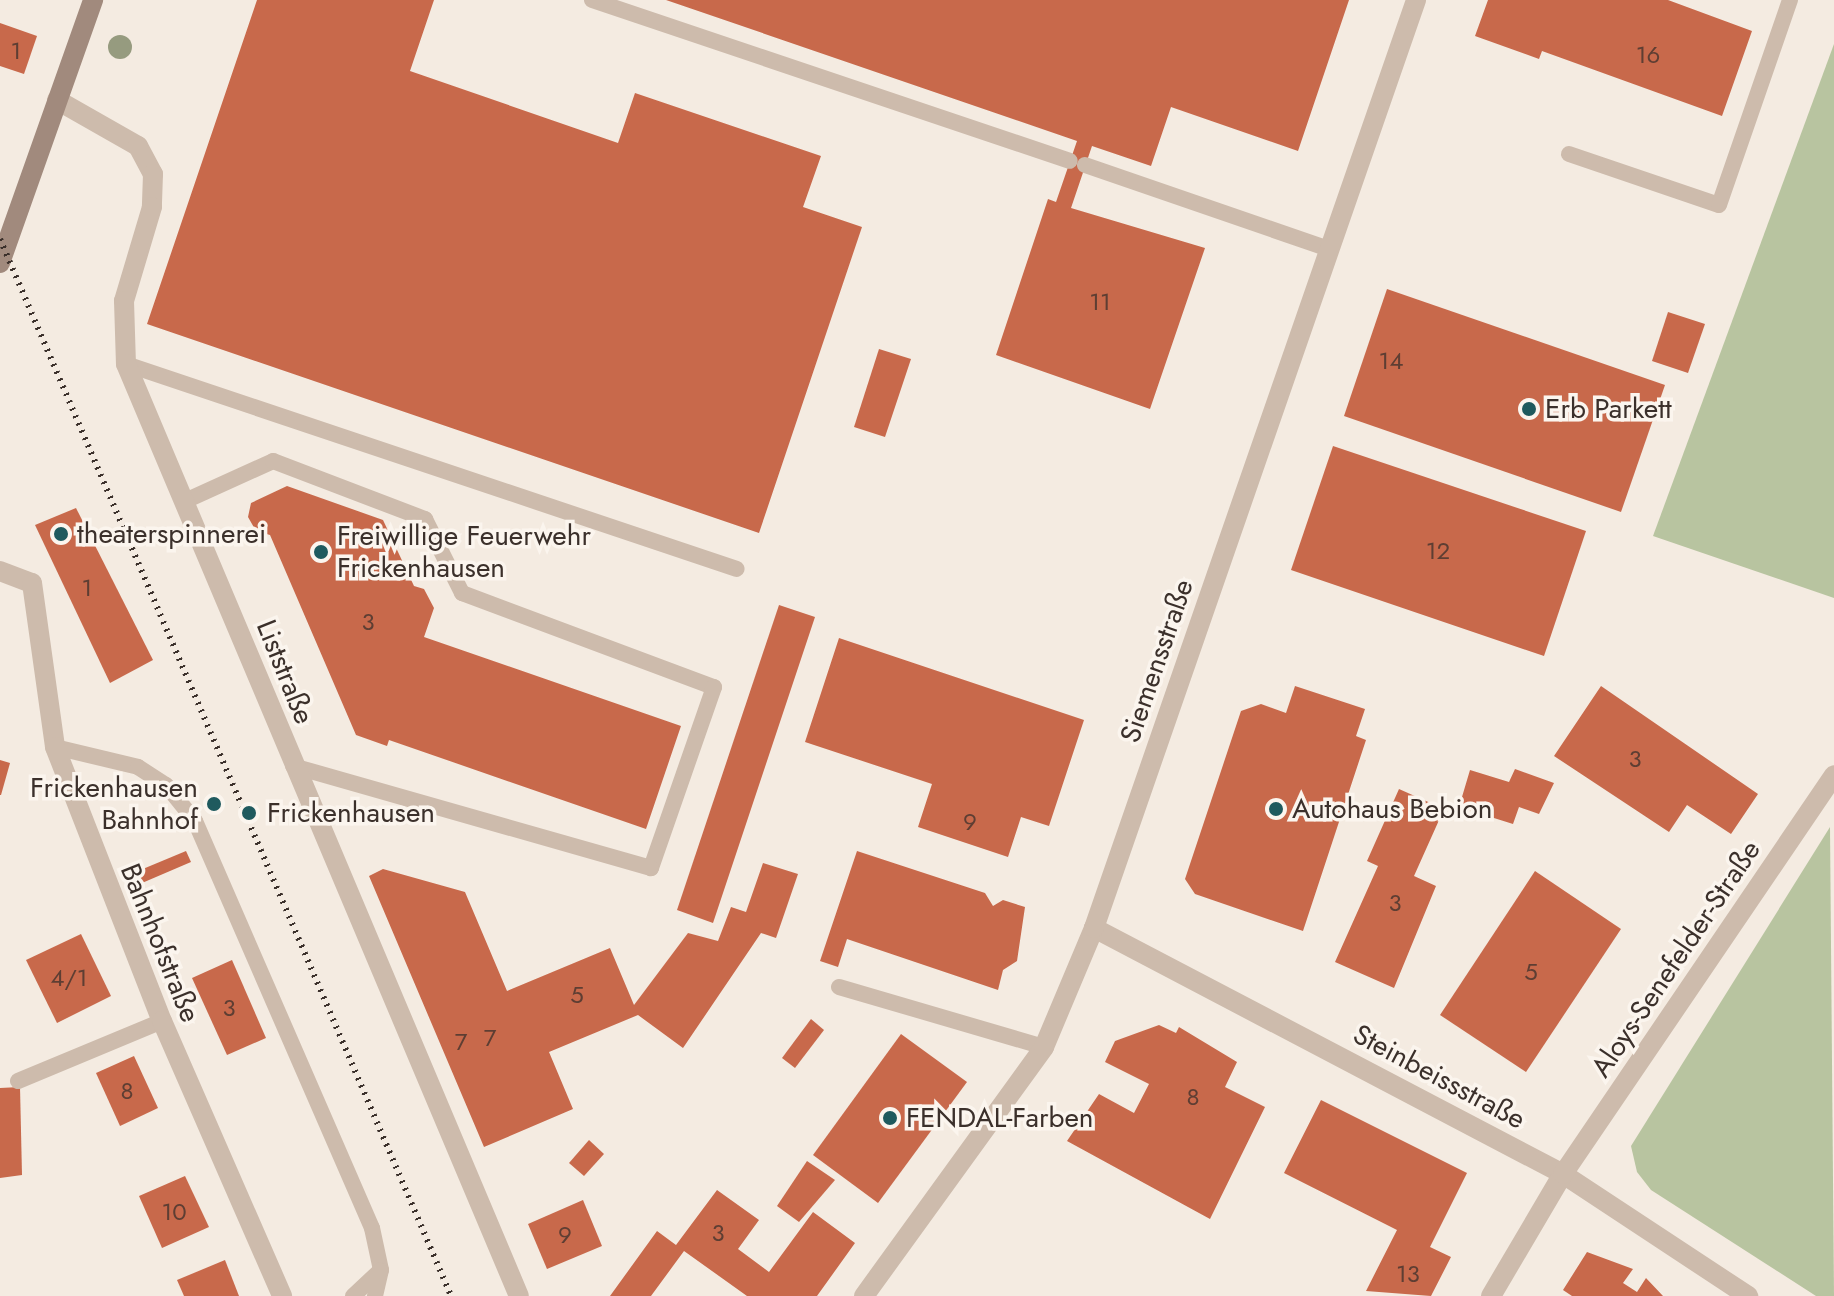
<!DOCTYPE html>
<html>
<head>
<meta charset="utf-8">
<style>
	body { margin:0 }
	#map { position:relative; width:1834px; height:1296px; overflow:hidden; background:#f4ebe1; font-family:Jost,sans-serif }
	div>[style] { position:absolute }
	.green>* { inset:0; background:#b8c4a0 }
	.building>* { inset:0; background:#c8694b }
	.lane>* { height:16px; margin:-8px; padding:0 8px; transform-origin:8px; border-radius:8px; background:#cdbbac }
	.street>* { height:20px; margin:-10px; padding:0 10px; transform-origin:10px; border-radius:10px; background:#cdbbac }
	.secondary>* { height:20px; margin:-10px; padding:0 10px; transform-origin:10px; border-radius:10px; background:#a18a7d }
	.rail>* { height:6px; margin-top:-3px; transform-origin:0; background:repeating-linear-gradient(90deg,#3b302b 0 2px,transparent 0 8px) }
	.trees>* { width:24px; height:24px; margin:-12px; border-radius:50%; background:#969b7f }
	.dots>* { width:22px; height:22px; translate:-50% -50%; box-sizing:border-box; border:4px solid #fbf5ee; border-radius:50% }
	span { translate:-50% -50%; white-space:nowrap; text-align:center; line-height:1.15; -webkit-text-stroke:7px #fbf5ee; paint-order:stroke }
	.number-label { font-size:24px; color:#5e3e33 }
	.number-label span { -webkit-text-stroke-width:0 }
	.poi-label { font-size:28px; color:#3b302b }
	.left { translate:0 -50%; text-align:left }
	.right { translate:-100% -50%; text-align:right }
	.street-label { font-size:28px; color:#3b302b }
</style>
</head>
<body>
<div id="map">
	<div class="green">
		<i style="clip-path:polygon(1834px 44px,1834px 598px,1653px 536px)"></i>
		<i style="clip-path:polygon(1830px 827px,1834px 1296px,1816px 1296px,1651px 1190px,1637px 1172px,1631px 1146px)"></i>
	</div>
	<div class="building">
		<i style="clip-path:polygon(257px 0,434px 0,410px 71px,618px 143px,635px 93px,821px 156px,803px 207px,862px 227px,759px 533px,147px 324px)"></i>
		<i style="clip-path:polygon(666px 0,1349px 0,1298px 151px,1171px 107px,1151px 166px,1092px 146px,1071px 208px,1205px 248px,1150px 409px,996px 355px,1048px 199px,1056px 202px,1077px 141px)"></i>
		<i style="clip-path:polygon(1488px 0,1668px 0,1752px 31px,1722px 116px,1542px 51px,1539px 59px,1475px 36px)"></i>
		<i style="clip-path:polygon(0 23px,37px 36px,24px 74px,0 66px)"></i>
		<i style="clip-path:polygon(1387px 289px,1665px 385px,1621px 512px,1344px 416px)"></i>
		<i style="clip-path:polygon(1668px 312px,1705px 324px,1688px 373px,1652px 361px)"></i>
		<i style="clip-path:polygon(879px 349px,911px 359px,885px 437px,854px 427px)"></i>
		<i style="clip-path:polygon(1333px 446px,1586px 531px,1544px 656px,1291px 570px)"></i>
		<i style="clip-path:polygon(287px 486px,383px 520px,414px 586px,424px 589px,434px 608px,424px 637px,681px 726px,646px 829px,389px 740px,387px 746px,356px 735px,270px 535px,256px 531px,248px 517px,251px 503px)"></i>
		<i style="clip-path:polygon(76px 508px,153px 660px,110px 683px,35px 525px)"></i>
		<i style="clip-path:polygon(779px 605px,815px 617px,713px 923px,677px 910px)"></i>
		<i style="clip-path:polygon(839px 638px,1084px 720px,1049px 826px,1021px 817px,1008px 857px,918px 827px,932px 784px,805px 742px)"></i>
		<i style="clip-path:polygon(1295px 686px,1365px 709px,1356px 736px,1366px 740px,1303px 931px,1195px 894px,1185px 879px,1241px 711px,1261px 704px,1286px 713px)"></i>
		<i style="clip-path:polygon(1601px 686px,1758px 794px,1731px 834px,1687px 805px,1669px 832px,1554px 756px)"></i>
		<i style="clip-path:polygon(0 760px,10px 763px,1px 795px,0 795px)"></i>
		<i style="clip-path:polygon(1515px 769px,1554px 783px,1539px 814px,1519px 807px,1513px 824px,1459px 807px,1470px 770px,1509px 782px)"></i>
		<i style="clip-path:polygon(1399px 789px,1444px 809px,1414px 876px,1436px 886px,1394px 988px,1335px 962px,1378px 866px,1367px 861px)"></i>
		<i style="clip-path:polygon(186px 851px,191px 862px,142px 883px,138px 871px)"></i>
		<i style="clip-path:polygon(857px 851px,985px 893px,993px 906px,1003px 900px,1025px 907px,1017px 961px,1003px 970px,998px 990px,847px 939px,838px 967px,820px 961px)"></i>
		<i style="clip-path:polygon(763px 863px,798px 874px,776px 938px,761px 933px,683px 1048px,638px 1015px,549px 1052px,573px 1109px,484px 1147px,369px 876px,383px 869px,465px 892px,507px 991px,610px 948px,634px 1005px,688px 933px,718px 941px,731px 907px,746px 912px)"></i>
		<i style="clip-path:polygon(1535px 871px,1621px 929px,1526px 1072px,1440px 1015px)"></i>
		<i style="clip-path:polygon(81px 934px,111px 996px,57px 1023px,26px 960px)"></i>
		<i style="clip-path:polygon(232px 960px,266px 1038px,227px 1055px,192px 978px)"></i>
		<i style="clip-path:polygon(811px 1019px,824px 1030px,795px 1068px,782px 1058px)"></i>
		<i style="clip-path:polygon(1159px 1025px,1176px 1033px,1179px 1027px,1237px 1062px,1225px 1087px,1265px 1107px,1210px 1219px,1067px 1141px,1099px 1094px,1134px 1113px,1149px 1084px,1105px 1062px,1115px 1041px)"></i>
		<i style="clip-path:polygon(901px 1034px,967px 1082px,878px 1203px,813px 1155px)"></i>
		<i style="clip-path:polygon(134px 1056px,158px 1108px,120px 1126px,96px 1073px)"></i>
		<i style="clip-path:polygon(20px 1087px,22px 1175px,0 1178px,0 1088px)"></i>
		<i style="clip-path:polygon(1321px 1100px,1467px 1173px,1430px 1247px,1451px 1257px,1431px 1296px,1366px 1291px,1397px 1230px,1284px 1173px)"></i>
		<i style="clip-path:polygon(589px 1140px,604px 1154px,584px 1176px,569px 1163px)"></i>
		<i style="clip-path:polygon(807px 1161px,835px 1180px,799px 1222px,777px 1206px)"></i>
		<i style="clip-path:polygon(185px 1176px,209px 1227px,162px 1248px,139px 1196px)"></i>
		<i style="clip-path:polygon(717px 1190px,759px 1220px,738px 1249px,769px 1272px,813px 1212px,855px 1243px,817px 1296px,747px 1296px,684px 1251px,651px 1296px,610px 1296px,657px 1231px,676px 1245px)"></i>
		<i style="clip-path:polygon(583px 1200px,602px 1246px,547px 1269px,528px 1224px)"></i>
		<i style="clip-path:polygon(1587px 1252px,1633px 1269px,1623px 1283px,1637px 1292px,1646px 1278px,1663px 1296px,1572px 1296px,1563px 1290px)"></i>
		<i style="clip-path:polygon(225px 1260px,239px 1296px,184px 1296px,177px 1280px)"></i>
	</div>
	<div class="lane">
		<i style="left:592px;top:0;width:504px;rotate:18.61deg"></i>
		<i style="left:1569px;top:154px;width:158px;rotate:18.8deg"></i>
		<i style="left:1719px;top:205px;width:217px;rotate:-70.9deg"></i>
		<i style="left:1085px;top:165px;width:258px;rotate:19deg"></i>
		<i style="left:126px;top:364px;width:644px;rotate:18.55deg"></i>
		<i style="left:185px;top:501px;width:97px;rotate:-24.4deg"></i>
		<i style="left:273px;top:461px;width:163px;rotate:20.9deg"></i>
		<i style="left:425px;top:519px;width:83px;rotate:63.4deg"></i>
		<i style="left:462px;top:593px;width:269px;rotate:20.5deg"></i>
		<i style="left:714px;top:687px;width:192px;rotate:109.2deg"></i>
		<i style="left:651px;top:868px;width:372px;rotate:-164.1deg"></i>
		<i style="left:55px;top:747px;width:85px;rotate:13.5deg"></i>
		<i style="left:138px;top:767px;width:33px;rotate:33deg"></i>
		<i style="left:166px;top:785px;width:46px;rotate:51.1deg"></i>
		<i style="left:195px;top:821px;width:444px;rotate:66.5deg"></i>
		<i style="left:372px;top:1228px;width:43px;rotate:77.9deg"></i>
		<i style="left:381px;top:1270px;width:27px;rotate:103deg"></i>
		<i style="left:839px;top:987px;width:214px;rotate:16.3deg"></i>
		<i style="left:18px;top:1081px;width:156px;rotate:-22.6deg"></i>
		<i style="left:353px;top:1296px;width:37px;rotate:-43deg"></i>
	</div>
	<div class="street">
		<i style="left:57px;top:100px;width:93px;rotate:29.6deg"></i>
		<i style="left:138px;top:146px;width:32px;rotate:62deg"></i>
		<i style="left:153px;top:174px;width:33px;rotate:92deg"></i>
		<i style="left:152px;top:207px;width:98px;rotate:106.6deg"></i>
		<i style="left:124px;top:301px;width:63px;rotate:88.2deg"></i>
		<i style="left:126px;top:364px;width:1011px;rotate:67.14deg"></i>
		<i style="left:0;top:571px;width:34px;rotate:21deg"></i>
		<i style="left:32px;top:583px;width:166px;rotate:82deg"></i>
		<i style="left:55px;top:747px;width:294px;rotate:68.7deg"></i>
		<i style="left:162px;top:1021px;width:300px;rotate:66.4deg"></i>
		<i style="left:1094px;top:928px;width:530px;rotate:27.68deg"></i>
		<i style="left:1563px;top:1174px;width:222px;rotate:33.4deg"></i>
		<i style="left:864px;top:1296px;width:307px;rotate:-54.1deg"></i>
		<i style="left:1044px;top:1047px;width:129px;rotate:-67.2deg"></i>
		<i style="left:1094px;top:928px;width:982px;rotate:-70.86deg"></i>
		<i style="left:1491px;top:1296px;width:142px;rotate:-59.5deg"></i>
		<i style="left:1563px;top:1174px;width:482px;rotate:-55.8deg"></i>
	</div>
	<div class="secondary">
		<i style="left:0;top:263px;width:279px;rotate:-70.5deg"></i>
	</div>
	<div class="rail">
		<i style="left:0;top:239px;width:1149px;rotate:66.89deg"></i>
	</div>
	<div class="trees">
		<i style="left:120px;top:47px"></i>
	</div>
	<div class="dots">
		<i style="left:1529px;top:409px;background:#1f5a5e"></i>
		<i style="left:61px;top:534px;background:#1f5a5e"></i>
		<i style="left:321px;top:552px;background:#1f5a5e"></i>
		<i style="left:214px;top:804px;background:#1f5a5e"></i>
		<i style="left:1276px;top:809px;background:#1f5a5e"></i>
		<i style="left:249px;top:813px;background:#1f5a5e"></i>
		<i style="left:890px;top:1118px;background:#1f5a5e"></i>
	</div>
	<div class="number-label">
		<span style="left:16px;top:51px">1</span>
		<span style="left:1648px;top:55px">16</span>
		<span style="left:1100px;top:302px">11</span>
		<span style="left:1391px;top:361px">14</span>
		<span style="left:1438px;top:551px">12</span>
		<span style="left:87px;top:588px">1</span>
		<span style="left:368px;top:622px">3</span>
		<span style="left:1635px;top:759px">3</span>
		<span style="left:970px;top:822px">9</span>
		<span style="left:1395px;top:903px">3</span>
		<span style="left:1531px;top:972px">5</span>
		<span style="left:69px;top:978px">4/1</span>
		<span style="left:577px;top:995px">5</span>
		<span style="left:229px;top:1008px">3</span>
		<span style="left:490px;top:1038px">7</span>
		<span style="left:461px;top:1042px">7</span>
		<span style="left:127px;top:1091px">8</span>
		<span style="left:1193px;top:1097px">8</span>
		<span style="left:174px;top:1212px">10</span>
		<span style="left:718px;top:1233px">3</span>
		<span style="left:565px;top:1235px">9</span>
		<span style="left:1408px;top:1274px">13</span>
	</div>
	<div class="poi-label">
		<span class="left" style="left:1545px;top:409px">Erb Parkett</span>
		<span class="left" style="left:77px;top:534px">theaterspinnerei</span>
		<span class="left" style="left:337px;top:552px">Freiwillige Feuerwehr<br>Frickenhausen</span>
		<span class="right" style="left:198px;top:804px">Frickenhausen<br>Bahnhof</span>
		<span class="left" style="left:1292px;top:809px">Autohaus Bebion</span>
		<span class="left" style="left:267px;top:813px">Frickenhausen</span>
		<span class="left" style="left:906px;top:1118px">FENDAL-Farben</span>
	</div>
	<div class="street-label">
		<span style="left:1157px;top:661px;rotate:-71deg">Siemensstraße</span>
		<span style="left:285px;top:672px;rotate:68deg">Liststraße</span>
		<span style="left:160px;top:943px;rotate:68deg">Bahnhofstraße</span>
		<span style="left:1676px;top:959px;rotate:-56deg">Aloys-Senefelder-Straße</span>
		<span style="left:1439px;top:1077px;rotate:28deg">Steinbeissstraße</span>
	</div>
</div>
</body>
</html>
